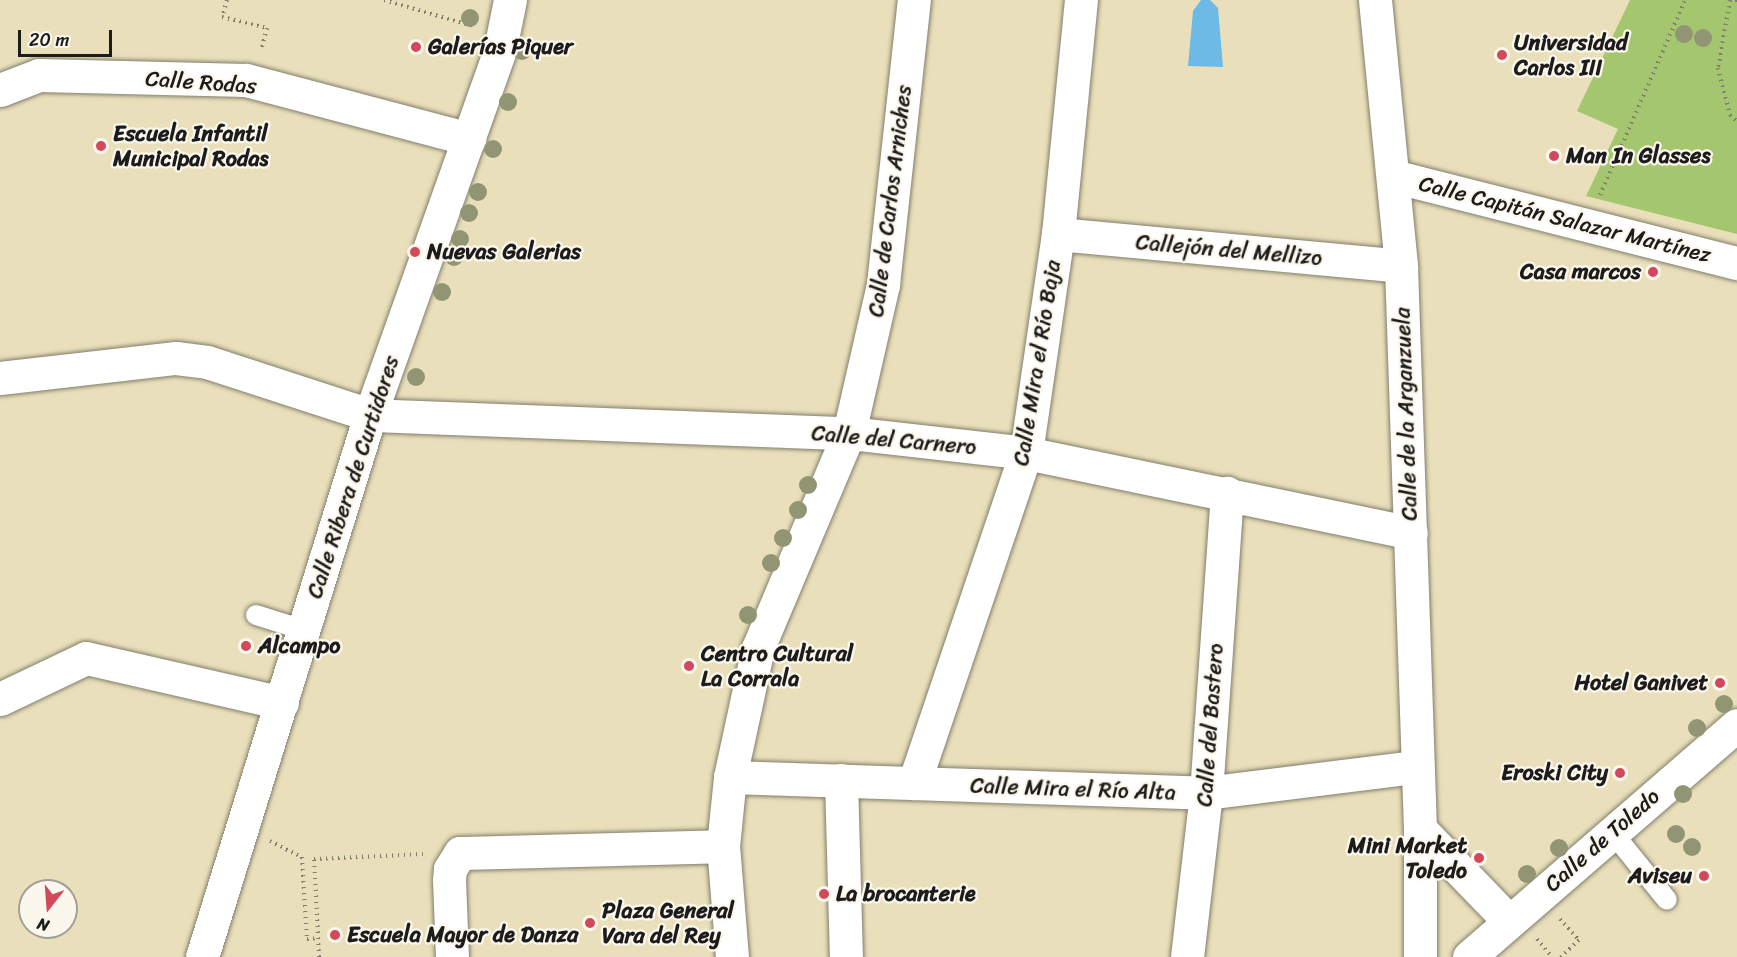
<!DOCTYPE html>
<html>
<head>
<meta charset="utf-8">
<style>
	body { margin:0 }
	#map { position:relative; width:1737px; height:957px; overflow:hidden; background:#e9e0bb; font-family:Sriracha,sans-serif }
	div>[style] { position:absolute }
	.green>* { inset:0; background:#a3c66f }
	.water>* { inset:0; background:#6ebae7 }
	.path>* { height:4px; margin-top:-2px; transform-origin:0; background:repeating-linear-gradient(90deg,#827e6c 0 1.5px,transparent 0 6px) }
	.roads { filter:drop-shadow(0 0 2px #827e6c) drop-shadow(0 0 2px #827e6c) }
	.service>* { height:20px; margin:-10px; padding:0 10px; transform-origin:10px; border-radius:10px; background:#fff }
	.minor>* { height:33px; margin:-16.5px; padding:0 16.5px; transform-origin:16.5px; border-radius:16.5px; background:#fff }
	.tertiary>* { height:33px; margin:-16.5px; padding:0 16.5px; transform-origin:16.5px; border-radius:16.5px; background:#fff }
	.trees>* { width:18px; height:18px; margin:-9px; border-radius:50%; background:#929574 }
	.dots>* { width:16px; height:16px; translate:-50% -50%; box-sizing:border-box; border:3px solid #fbf7ec; border-radius:50% }
	span { translate:-50% -50%; white-space:nowrap; text-align:center; line-height:1.15; -webkit-text-stroke:4.5px #fbf7ec; paint-order:stroke }
	.poi-label { font-size:22px; color:#1c1c1c; font-weight:700 }
	.left { translate:0 -50%; text-align:left }
	.right { translate:-100% -50%; text-align:right }
	.street-label { font-size:22px; color:#1c1c1c }
	.north { position:absolute; left:18px; top:879px; width:60px; height:60px; box-sizing:border-box; background:#fbf7ec; border:2px solid #a29f99; border-radius:50%; rotate:197deg; font-size:16px; font-weight:700; line-height:24px; text-align:center; color:#1c1c1c }
	.north::after { content:''; display:block; margin:auto; width:21px; height:27px; background:#d1495b; clip-path:polygon(50% 0,100% 100%,50% 72%,0 100%) }
	.scale { position:absolute; left:18px; top:30px; width:94px; height:27px; box-sizing:border-box; border:3px solid #1c1c1c; border-top:0; padding-left:8px; font-size:18px; line-height:21px; white-space:nowrap; color:#1c1c1c; -webkit-text-stroke:4px #fbf7ec; paint-order:stroke }
</style>
</head>
<body>
<div id="map">
	<div class="green">
		<i style="clip-path:polygon(1630px 0,1737px 0,1737px 234px,1586px 196px,1618px 129px,1577px 111px)"></i>
	</div>
	<div class="water">
		<i style="clip-path:polygon(1201px 0,1210px 0,1218px 8px,1223px 67px,1188px 66px,1193px 11px)"></i>
	</div>
	<div class="path">
		<i style="left:227px;top:0;width:18px;rotate:106deg"></i>
		<i style="left:222px;top:17px;width:46px;rotate:13.7deg"></i>
		<i style="left:267px;top:28px;width:23px;rotate:105deg"></i>
		<i style="left:384px;top:0;width:93px;rotate:16.3deg"></i>
		<i style="left:1730px;top:0;width:69px;rotate:100deg"></i>
		<i style="left:1718px;top:68px;width:49px;rotate:75.7deg"></i>
		<i style="left:1730px;top:115px;width:9px;rotate:41deg"></i>
		<i style="left:1735px;top:0;width:2px"></i>
		<i style="left:1600px;top:195px;width:213px;rotate:-66.4deg"></i>
		<i style="left:270px;top:841px;width:36px;rotate:27deg"></i>
		<i style="left:302px;top:857px;width:82px;rotate:86.5deg"></i>
		<i style="left:307px;top:939px;width:11px;rotate:-5deg"></i>
		<i style="left:1560px;top:919px;width:28px;rotate:48deg"></i>
		<i style="left:1579px;top:940px;width:25px;rotate:137deg"></i>
		<i style="left:1537px;top:939px;width:23px;rotate:50deg"></i>
		<i style="left:319px;top:957px;width:98px;rotate:-92.9deg"></i>
		<i style="left:314px;top:859px;width:109px;rotate:-2.6deg"></i>
	</div>
	<div class="roads">
		<div class="service">
			<i style="left:256px;top:615px;width:50px;rotate:17.4deg"></i>
			<i style="left:1612px;top:832px;width:87px;rotate:51deg"></i>
		</div>
		<div class="minor">
			<i style="left:1375px;top:0;width:267px;rotate:84.4deg"></i>
			<i style="left:1401px;top:266px;width:563px;rotate:88.07deg"></i>
			<i style="left:1420px;top:829px;width:128px;rotate:90deg"></i>
			<i style="left:0;top:90px;width:42px;rotate:-21deg"></i>
			<i style="left:39px;top:75px;width:207px;rotate:1.4deg"></i>
			<i style="left:246px;top:80px;width:231px;rotate:14.8deg"></i>
			<i style="left:1393px;top:176px;width:355px;rotate:14.2deg"></i>
			<i style="left:1058px;top:234px;width:344px;rotate:5.3deg"></i>
			<i style="left:0;top:378px;width:177px;rotate:-6.5deg"></i>
			<i style="left:176px;top:358px;width:31px;rotate:7deg"></i>
			<i style="left:207px;top:362px;width:171px;rotate:18deg"></i>
			<i style="left:370px;top:415px;width:479px;rotate:2.2deg"></i>
			<i style="left:849px;top:433px;width:178px;rotate:6.4deg"></i>
			<i style="left:1026px;top:453px;width:393px;rotate:11.7deg"></i>
			<i style="left:0;top:699px;width:95px;rotate:-25.5deg"></i>
			<i style="left:86px;top:658px;width:201px;rotate:12.9deg"></i>
			<i style="left:730px;top:777px;width:476px;rotate:1.9deg"></i>
			<i style="left:1206px;top:793px;width:211px;rotate:-7.1deg"></i>
			<i style="left:841px;top:780px;width:177px;rotate:88.4deg"></i>
			<i style="left:914px;top:783px;width:348px;rotate:-71.3deg"></i>
			<i style="left:1026px;top:453px;width:221px;rotate:-81.7deg"></i>
			<i style="left:1058px;top:234px;width:235px;rotate:-84.4deg"></i>
			<i style="left:1420px;top:829px;width:127px;rotate:46deg"></i>
			<i style="left:202px;top:957px;width:567px;rotate:-72.78deg"></i>
			<i style="left:370px;top:415px;width:388px;rotate:-70.4deg"></i>
			<i style="left:500px;top:49px;width:50px;rotate:-78.5deg"></i>
			<i style="left:452px;top:957px;width:77px;rotate:-92.2deg"></i>
			<i style="left:449px;top:880px;width:11px;rotate:-85deg"></i>
			<i style="left:450px;top:869px;width:19px;rotate:-58deg"></i>
			<i style="left:460px;top:853px;width:263px;rotate:-1.5deg"></i>
			<i style="left:732px;top:957px;width:111px;rotate:-94.6deg"></i>
			<i style="left:723px;top:846px;width:69px;rotate:-84.2deg"></i>
			<i style="left:730px;top:777px;width:132px;rotate:-77.8deg"></i>
			<i style="left:758px;top:648px;width:233px;rotate:-67.1deg"></i>
			<i style="left:849px;top:433px;width:153px;rotate:-77.1deg"></i>
			<i style="left:883px;top:284px;width:286px;rotate:-83.8deg"></i>
			<i style="left:1187px;top:957px;width:165px;rotate:-83.4deg"></i>
			<i style="left:1206px;top:793px;width:301px;rotate:-86deg"></i>
		</div>
		<div class="tertiary">
			<i style="left:1469px;top:957px;width:354px;rotate:-40.9deg"></i>
		</div>
	</div>
	<div class="trees">
		<i style="left:470px;top:18px"></i>
		<i style="left:1684px;top:34px"></i>
		<i style="left:1703px;top:38px"></i>
		<i style="left:522px;top:51px"></i>
		<i style="left:508px;top:102px"></i>
		<i style="left:493px;top:149px"></i>
		<i style="left:478px;top:192px"></i>
		<i style="left:469px;top:213px"></i>
		<i style="left:460px;top:239px"></i>
		<i style="left:454px;top:257px"></i>
		<i style="left:442px;top:292px"></i>
		<i style="left:416px;top:377px"></i>
		<i style="left:808px;top:485px"></i>
		<i style="left:798px;top:510px"></i>
		<i style="left:783px;top:538px"></i>
		<i style="left:771px;top:563px"></i>
		<i style="left:748px;top:615px"></i>
		<i style="left:1724px;top:704px"></i>
		<i style="left:1697px;top:728px"></i>
		<i style="left:1683px;top:794px"></i>
		<i style="left:1676px;top:834px"></i>
		<i style="left:1692px;top:847px"></i>
		<i style="left:1559px;top:848px"></i>
		<i style="left:1527px;top:874px"></i>
	</div>
	<div class="dots">
		<i style="left:416px;top:47px;background:#d1495b"></i>
		<i style="left:1502px;top:55px;background:#d1495b"></i>
		<i style="left:101px;top:146px;background:#d1495b"></i>
		<i style="left:1554px;top:156px;background:#d1495b"></i>
		<i style="left:415px;top:252px;background:#d1495b"></i>
		<i style="left:1653px;top:272px;background:#d1495b"></i>
		<i style="left:246px;top:646px;background:#d1495b"></i>
		<i style="left:689px;top:666px;background:#d1495b"></i>
		<i style="left:1720px;top:683px;background:#d1495b"></i>
		<i style="left:1620px;top:773px;background:#d1495b"></i>
		<i style="left:1479px;top:858px;background:#d1495b"></i>
		<i style="left:1704px;top:876px;background:#d1495b"></i>
		<i style="left:824px;top:894px;background:#d1495b"></i>
		<i style="left:590px;top:923px;background:#d1495b"></i>
		<i style="left:335px;top:935px;background:#d1495b"></i>
	</div>
	<div class="poi-label">
		<span class="left" style="left:1514px;top:55px">Universidad<br>Carlos III</span>
		<span class="left" style="left:428px;top:47px">Galerías Piquer</span>
		<span class="left" style="left:113px;top:146px">Escuela Infantil<br>Municipal Rodas</span>
		<span class="left" style="left:1566px;top:156px">Man In Glasses</span>
		<span class="left" style="left:427px;top:252px">Nuevas Galerias</span>
		<span class="right" style="left:1641px;top:272px">Casa marcos</span>
		<span class="left" style="left:258px;top:646px">Alcampo</span>
		<span class="left" style="left:701px;top:666px">Centro Cultural<br>La Corrala</span>
		<span class="right" style="left:1708px;top:683px">Hotel Ganivet</span>
		<span class="right" style="left:1608px;top:773px">Eroski City</span>
		<span class="right" style="left:1467px;top:858px">Mini Market<br>Toledo</span>
		<span class="right" style="left:1692px;top:876px">Aviseu</span>
		<span class="left" style="left:836px;top:894px">La brocanterie</span>
		<span class="left" style="left:602px;top:923px">Plaza General<br>Vara del Rey</span>
		<span class="left" style="left:347px;top:935px">Escuela Mayor de Danza</span>
	</div>
	<div class="street-label">
		<span style="left:201px;top:82px;rotate:4deg">Calle Rodas</span>
		<span style="left:890px;top:201px;rotate:-83deg">Calle de Carlos Arniches</span>
		<span style="left:1565px;top:219px;rotate:14deg">Calle Capitán Salazar Martínez</span>
		<span style="left:1229px;top:250px;rotate:5deg">Callejón del Mellizo</span>
		<span style="left:1037px;top:363px;rotate:-81deg">Calle Mira el Río Baja</span>
		<span style="left:1406px;top:414px;rotate:-92deg">Calle de la Arganzuela</span>
		<span style="left:894px;top:440px;rotate:5deg">Calle del Carnero</span>
		<span style="left:353px;top:477px;rotate:-72deg">Calle Ribera de Curtidores</span>
		<span style="left:1210px;top:725px;rotate:-86deg">Calle del Bastero</span>
		<span style="left:1073px;top:789px;rotate:2deg">Calle Mira el Río Alta</span>
		<span style="left:1602px;top:840px;rotate:-41deg">Calle de Toledo</span>
	</div>
	<div class="north">N</div>
	<div class="scale">20 m</div>
</div>
</body>
</html>
